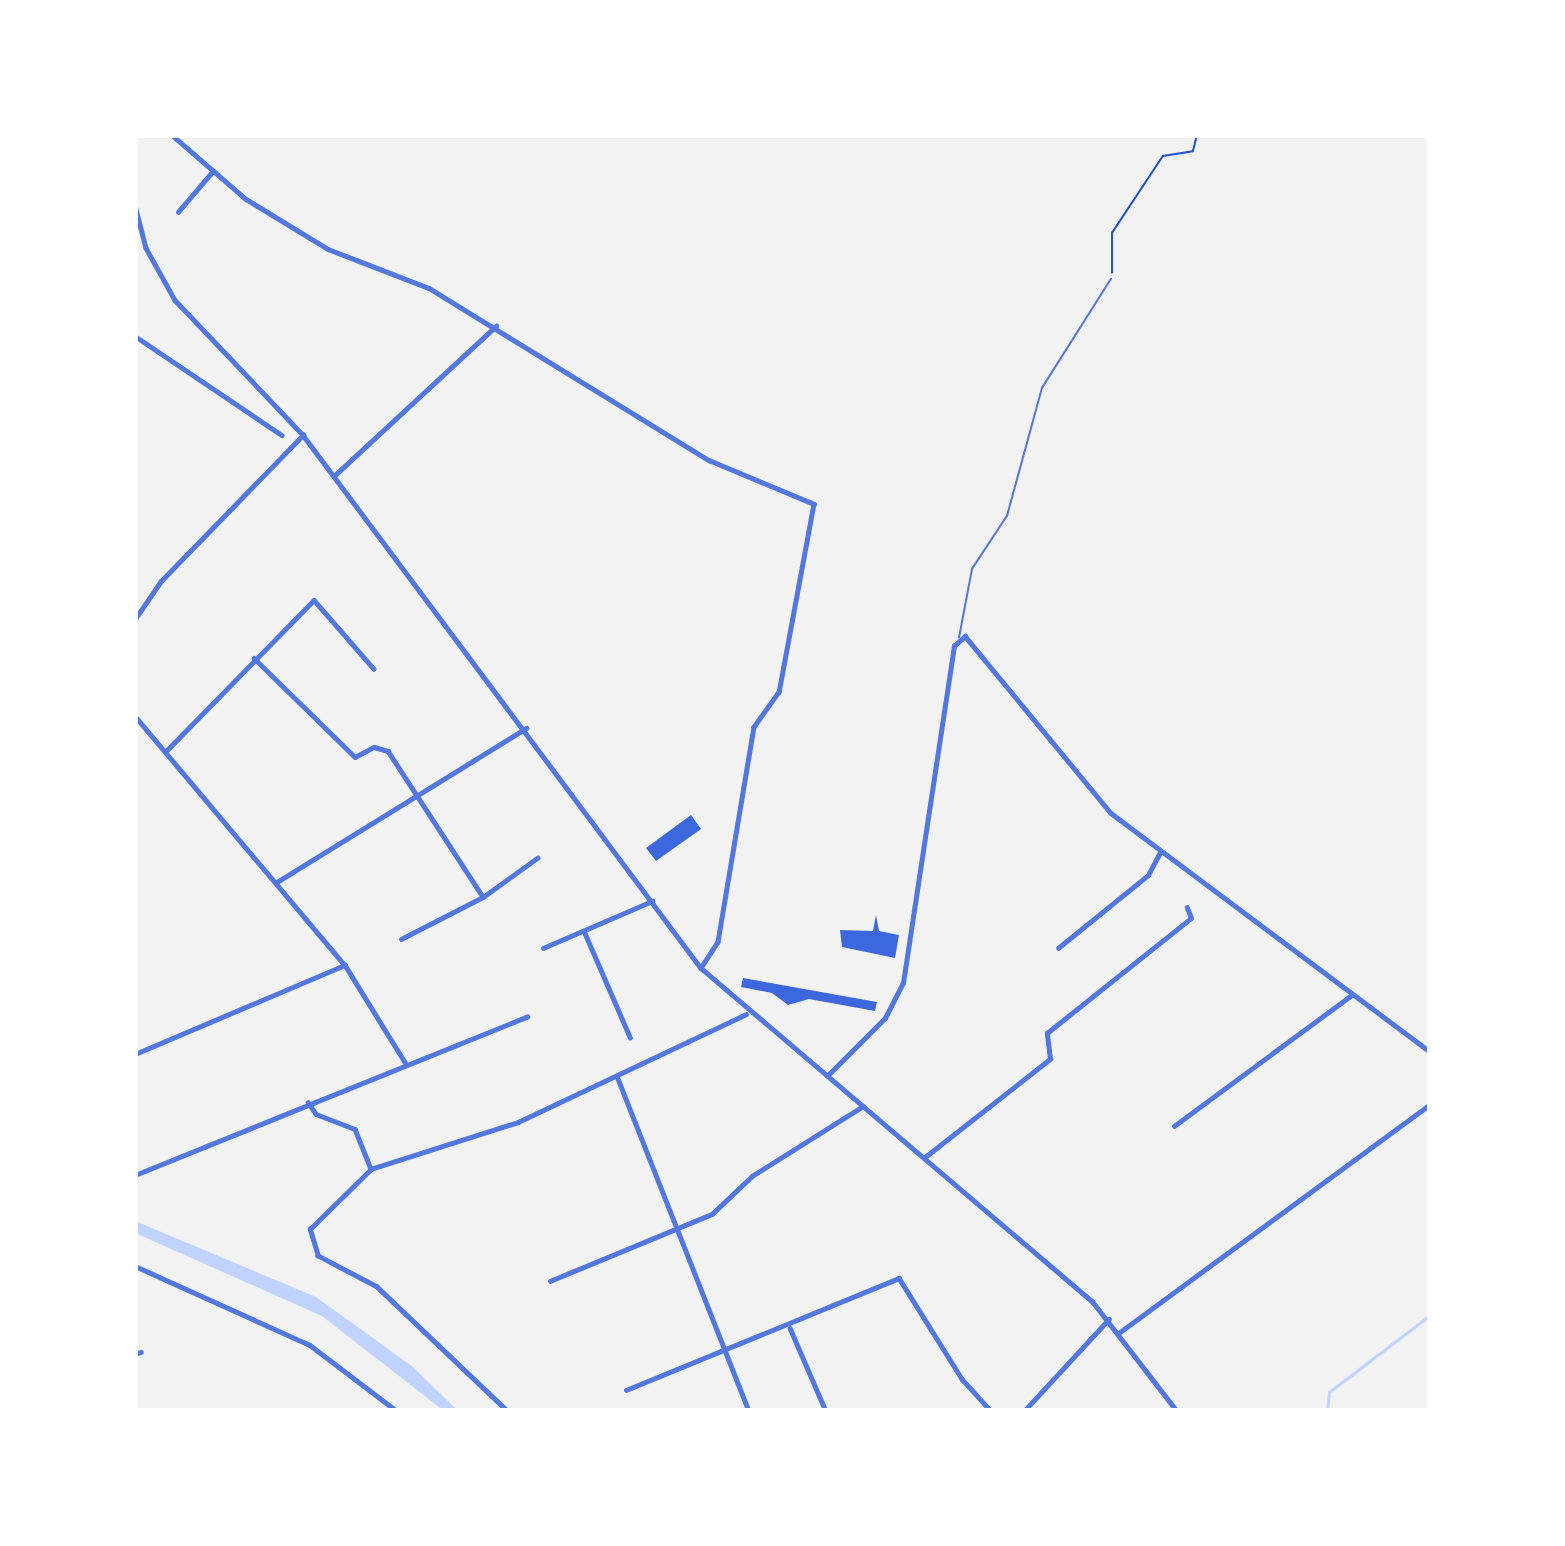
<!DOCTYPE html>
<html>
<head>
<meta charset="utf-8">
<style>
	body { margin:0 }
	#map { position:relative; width:1565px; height:1546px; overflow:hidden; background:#f2f2f2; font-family:Commissioner,sans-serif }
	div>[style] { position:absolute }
	.water>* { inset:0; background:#bfd3fe }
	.stream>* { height:3px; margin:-1.5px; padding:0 1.5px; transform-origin:1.5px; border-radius:1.5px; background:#bfd3fe }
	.building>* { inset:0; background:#3d67dc }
	.path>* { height:1.5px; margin:-0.75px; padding:0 0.75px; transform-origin:0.75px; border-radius:0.75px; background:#1d4ed8 }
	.service>* { height:1.5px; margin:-0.75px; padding:0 0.75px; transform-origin:0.75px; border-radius:0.75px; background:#5277de }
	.minor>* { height:4.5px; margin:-2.25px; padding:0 2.25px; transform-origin:2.25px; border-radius:2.25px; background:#5277de }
	.tertiary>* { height:4.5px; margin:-2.25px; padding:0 2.25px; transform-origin:2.25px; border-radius:2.25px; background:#5277de }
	span { translate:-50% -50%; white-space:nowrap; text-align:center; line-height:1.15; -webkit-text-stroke:10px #fff; paint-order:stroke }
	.frame { position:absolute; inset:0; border:138px solid #fff; pointer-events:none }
</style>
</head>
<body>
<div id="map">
	<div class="water">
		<i style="clip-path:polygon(135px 1221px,316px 1297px,413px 1367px,458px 1411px,444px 1411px,322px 1316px,135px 1233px)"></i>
	</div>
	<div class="stream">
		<i style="left:1327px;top:1411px;width:19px;rotate:-84deg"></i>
		<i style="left:1329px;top:1392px;width:127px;rotate:-37.3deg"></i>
	</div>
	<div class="building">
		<i style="clip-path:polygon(691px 815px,701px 829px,656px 861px,646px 848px)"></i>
		<i style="clip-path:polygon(876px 915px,879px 931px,899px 935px,895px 958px,842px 947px,840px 930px,873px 931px)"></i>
		<i style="clip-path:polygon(743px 978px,877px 1002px,875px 1011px,809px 999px,788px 1005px,772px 993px,741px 987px)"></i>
	</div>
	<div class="path">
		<i style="left:1112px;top:273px;width:40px;rotate:-90deg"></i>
		<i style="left:1112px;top:233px;width:92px;rotate:-56.5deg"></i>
		<i style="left:1163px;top:156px;width:30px;rotate:-9deg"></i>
		<i style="left:1193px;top:151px;width:16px;rotate:-76deg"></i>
	</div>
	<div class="service">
		<i style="left:959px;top:638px;width:70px;rotate:-79.3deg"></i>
		<i style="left:972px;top:569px;width:64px;rotate:-56.6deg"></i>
		<i style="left:1007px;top:516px;width:133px;rotate:-74.7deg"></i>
		<i style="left:1042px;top:388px;width:129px;rotate:-57.7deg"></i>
	</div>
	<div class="minor">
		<i style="left:172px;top:135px;width:98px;rotate:40.9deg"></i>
		<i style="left:246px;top:199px;width:96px;rotate:31.4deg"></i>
		<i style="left:328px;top:249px;width:108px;rotate:21.1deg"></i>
		<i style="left:429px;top:288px;width:329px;rotate:31.6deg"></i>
		<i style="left:709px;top:460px;width:114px;rotate:22.7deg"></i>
		<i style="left:814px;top:504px;width:191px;rotate:100.5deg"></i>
		<i style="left:779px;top:692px;width:43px;rotate:125.5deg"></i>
		<i style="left:754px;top:727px;width:218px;rotate:99.5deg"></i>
		<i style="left:718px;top:942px;width:30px;rotate:123deg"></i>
		<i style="left:178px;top:212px;width:54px;rotate:-49.5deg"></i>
		<i style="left:135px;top:336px;width:177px;rotate:34deg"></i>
		<i style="left:334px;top:476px;width:221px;rotate:-42.8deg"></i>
		<i style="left:135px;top:619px;width:46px;rotate:-55.6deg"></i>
		<i style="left:161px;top:581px;width:204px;rotate:-45.8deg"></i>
		<i style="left:254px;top:658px;width:141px;rotate:44.4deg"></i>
		<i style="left:355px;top:757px;width:21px;rotate:-28deg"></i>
		<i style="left:374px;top:747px;width:15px;rotate:16deg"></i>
		<i style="left:388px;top:751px;width:174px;rotate:56.9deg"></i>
		<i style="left:135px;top:716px;width:326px;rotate:49.9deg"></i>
		<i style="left:345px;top:965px;width:114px;rotate:58.3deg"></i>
		<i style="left:166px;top:751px;width:211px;rotate:-45.6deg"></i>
		<i style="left:314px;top:600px;width:91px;rotate:49deg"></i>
		<i style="left:277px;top:882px;width:293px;rotate:-31.7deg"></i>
		<i style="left:584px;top:931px;width:116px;rotate:66.5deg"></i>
		<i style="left:401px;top:939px;width:92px;rotate:-27.1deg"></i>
		<i style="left:483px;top:897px;width:67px;rotate:-35.8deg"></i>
		<i style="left:543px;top:948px;width:119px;rotate:-23.3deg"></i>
		<i style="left:1058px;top:948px;width:116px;rotate:-39deg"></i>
		<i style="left:1148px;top:875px;width:26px;rotate:-62deg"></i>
		<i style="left:135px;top:1054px;width:228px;rotate:-23deg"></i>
		<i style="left:617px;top:1076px;width:360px;rotate:68.5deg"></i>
		<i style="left:827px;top:1076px;width:82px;rotate:-45deg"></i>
		<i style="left:885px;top:1018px;width:39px;rotate:-63deg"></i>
		<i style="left:903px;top:983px;width:341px;rotate:-81.4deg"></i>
		<i style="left:954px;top:646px;width:15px;rotate:-42deg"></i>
		<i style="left:965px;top:636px;width:229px;rotate:50.5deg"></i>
		<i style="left:1111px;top:813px;width:399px;rotate:36.8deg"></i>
		<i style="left:308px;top:1102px;width:14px;rotate:56deg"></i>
		<i style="left:316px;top:1114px;width:42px;rotate:21deg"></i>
		<i style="left:355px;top:1129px;width:43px;rotate:68.2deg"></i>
		<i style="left:1174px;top:1126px;width:221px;rotate:-36.4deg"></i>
		<i style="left:925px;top:1157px;width:159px;rotate:-38.1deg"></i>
		<i style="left:1050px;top:1059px;width:26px;rotate:-97deg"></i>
		<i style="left:1047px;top:1033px;width:184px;rotate:-38.6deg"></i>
		<i style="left:1191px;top:918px;width:11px;rotate:-112deg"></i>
		<i style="left:135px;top:1175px;width:423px;rotate:-22deg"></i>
		<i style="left:135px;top:1266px;width:192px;rotate:24.3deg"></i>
		<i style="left:310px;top:1345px;width:109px;rotate:37.2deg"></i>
		<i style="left:550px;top:1281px;width:175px;rotate:-22.5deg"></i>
		<i style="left:712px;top:1214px;width:55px;rotate:-43.5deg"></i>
		<i style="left:752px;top:1176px;width:131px;rotate:-32.2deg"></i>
		<i style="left:790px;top:1328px;width:90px;rotate:66.6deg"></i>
		<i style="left:1120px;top:1332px;width:385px;rotate:-36.3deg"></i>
		<i style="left:135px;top:1354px;width:6px;rotate:-18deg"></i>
		<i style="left:626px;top:1390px;width:295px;rotate:-22.3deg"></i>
		<i style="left:899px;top:1278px;width:119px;rotate:58deg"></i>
		<i style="left:962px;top:1379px;width:43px;rotate:47.8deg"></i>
		<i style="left:507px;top:1411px;width:180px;rotate:-136.4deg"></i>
		<i style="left:377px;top:1287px;width:67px;rotate:-152.3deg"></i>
		<i style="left:318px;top:1256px;width:28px;rotate:-107deg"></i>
		<i style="left:310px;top:1229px;width:86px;rotate:-44.5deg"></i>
		<i style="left:371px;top:1169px;width:154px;rotate:-17.7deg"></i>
		<i style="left:518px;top:1122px;width:252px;rotate:-25.3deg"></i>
		<i style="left:1024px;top:1411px;width:125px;rotate:-47.3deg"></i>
	</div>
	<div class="tertiary">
		<i style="left:135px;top:205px;width:44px;rotate:75.7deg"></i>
		<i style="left:146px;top:248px;width:60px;rotate:60.9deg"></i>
		<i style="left:175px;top:300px;width:186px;rotate:46.5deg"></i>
		<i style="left:303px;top:435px;width:665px;rotate:53.25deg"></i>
		<i style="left:701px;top:968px;width:515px;rotate:40.43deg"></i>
		<i style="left:1093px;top:1302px;width:138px;rotate:52.4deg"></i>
	</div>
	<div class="frame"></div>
</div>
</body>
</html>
